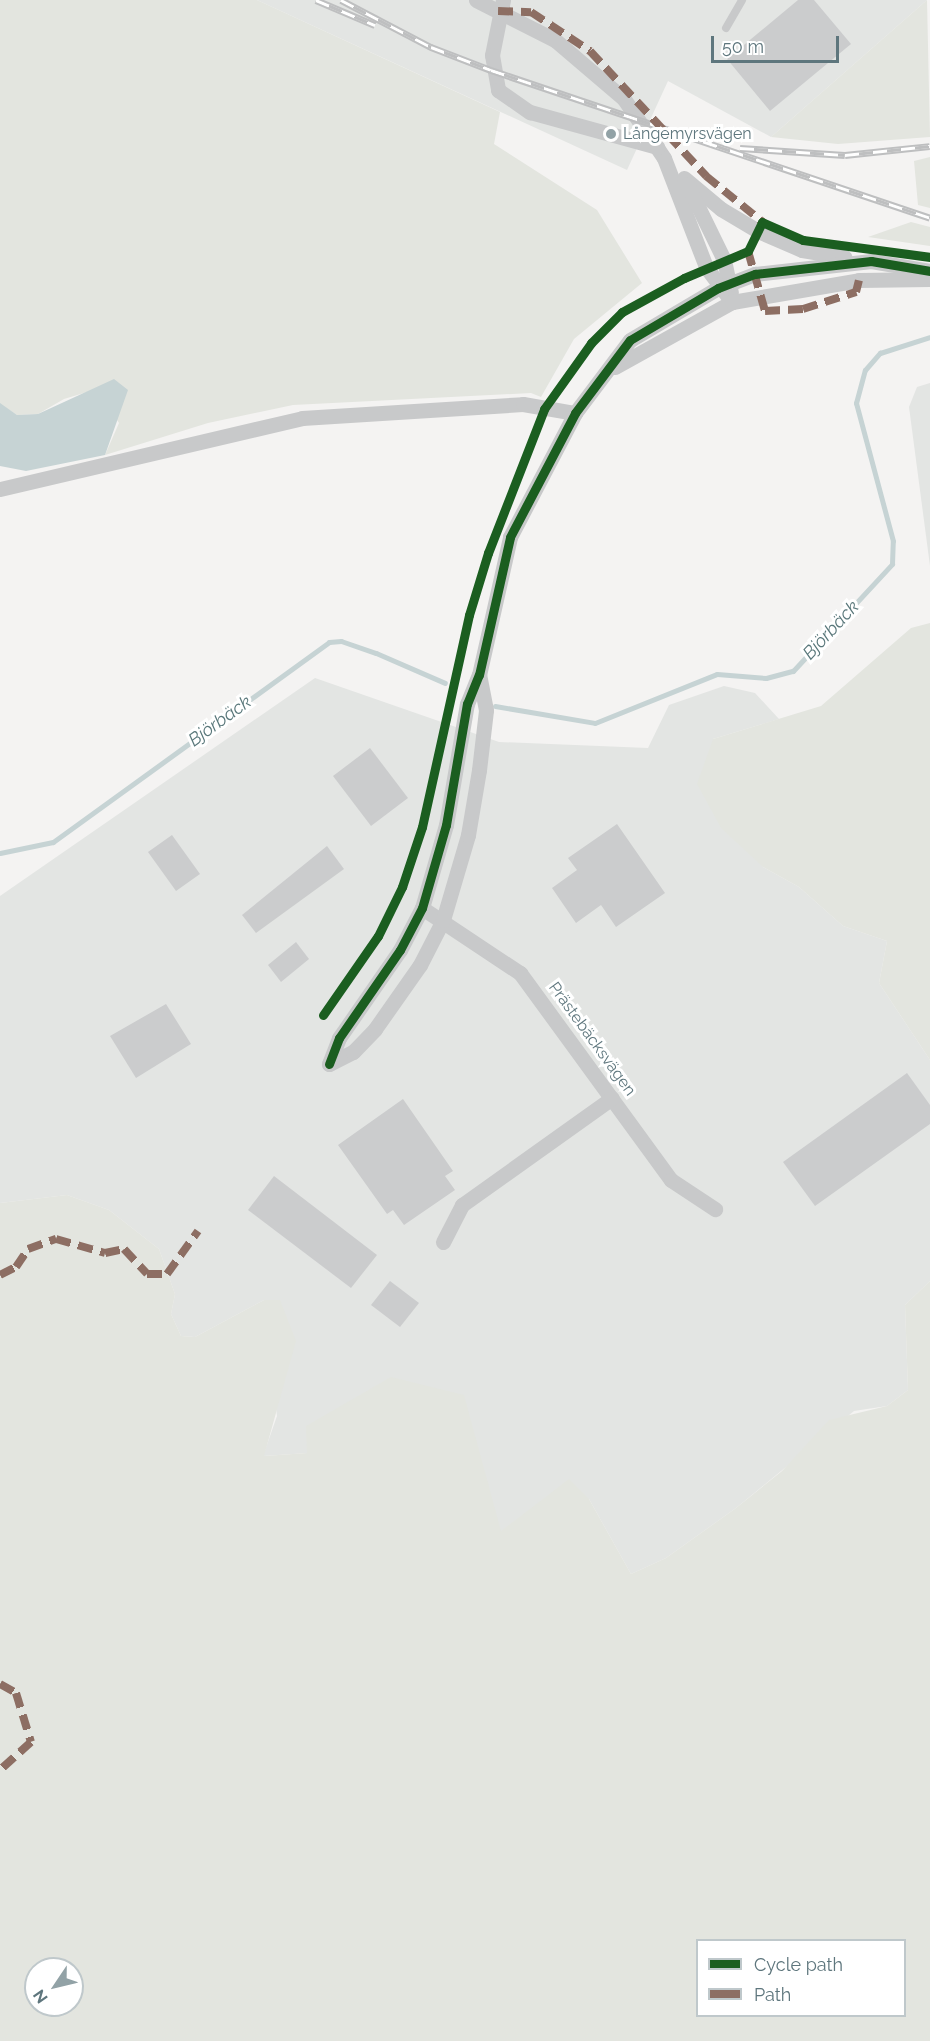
<!DOCTYPE html>
<html>
<head>
<meta charset="utf-8">
<style>
	body { margin:0 }
	#map { position:relative; width:930px; height:2041px; overflow:hidden; background:#f4f3f2; font-family:Raleway,sans-serif }
	div>[style] { position:absolute }
	.built>* { inset:0; background:#e3e5e3 }
	.green>* { inset:0; background:#e3e5df }
	.water>* { inset:0; background:#c6d3d4 }
	.stream>* { height:5px; margin:-2.5px; padding:0 2.5px; transform-origin:2.5px; border-radius:2.5px; background:#c6d3d4 }
	.building>* { inset:0; background:#cbcccd }
	.lane>* { height:8px; margin:-4px; padding:0 4px; transform-origin:4px; border-radius:4px; background:#c8c9ca }
	.street>* { height:15px; margin:-7.5px; padding:0 7.5px; transform-origin:7.5px; border-radius:7.5px; background:#c8c9ca }
	.rail>* { height:7px; margin-top:-3.5px; transform-origin:0; background:repeating-linear-gradient(90deg,#fff 0 14px,#bebfc0 0 28px); box-sizing:border-box; border-block:2px solid #bebfc0 }
	.quiet>* { height:8px; margin-top:-4px; transform-origin:0; background:repeating-linear-gradient(90deg,#8d6e63 0 15px,transparent 0 23px) }
	.cycleway>* { height:9px; margin:-4.5px; padding:0 4.5px; transform-origin:4.5px; border-radius:4.5px; background:#1b5e20 }
	.dots>* { width:16px; height:16px; translate:-50% -50%; box-sizing:border-box; border:3px solid #fff; border-radius:50% }
	span { translate:-50% -50%; white-space:nowrap; text-align:center; line-height:1.15; -webkit-text-stroke:6px #fff; paint-order:stroke }
	.poi-label { font-size:16px; color:#5e767d }
	.left { translate:0 -50%; text-align:left }
	.street-label { font-size:16px; color:#5e767d }
	.water-label { font-size:18px; color:#59777a; font-style:italic }
	.legend { position:absolute; left:696px; top:1939px; width:210px; height:78px; box-sizing:border-box; background:#fff; border:2px solid #bfc8cb; margin:0; padding:8px 10px; list-style:none; font-size:18px; color:#5e767d }
	.legend li { display:flex; align-items:center; gap:12px; height:30px }
	.legend b { width:30px; border:2px solid #bfc8cb }
	.north { position:absolute; left:24px; top:1957px; width:60px; height:60px; box-sizing:border-box; background:#fff; border:2px solid #bfc8cb; border-radius:50%; rotate:235deg; font-size:16px; font-weight:700; line-height:24px; text-align:center; color:#5e767d }
	.north::after { content:''; display:block; margin:auto; width:21px; height:27px; background:#92a2a6; clip-path:polygon(50% 0,100% 100%,50% 72%,0 100%) }
	.scale { position:absolute; left:711px; top:36px; width:128px; height:27px; box-sizing:border-box; border:3px solid #5e767d; border-top:0; padding-left:8px; font-size:18px; line-height:21px; white-space:nowrap; color:#5e767d; -webkit-text-stroke:4px #fff; paint-order:stroke }
</style>
</head>
<body>
<div id="map">
	<div class="built">
		<i style="clip-path:polygon(257px 0,927px 0,771px 137px,668px 81px,627px 170px)"></i>
		<i style="clip-path:polygon(930px 383px,930px 566px,909px 407px,917px 387px)"></i>
		<i style="clip-path:polygon(315px 678px,499px 742px,648px 748px,669px 705px,724px 686px,755px 693px,779px 719px,713px 739px,763px 867px,799px 887px,843px 926px,887px 941px,879px 983px,930px 1060px,930px 1281px,905px 1305px,908px 1390px,887px 1406px,854px 1411px,736px 1508px,666px 1558px,631px 1574px,589px 1499px,501px 1532px,308px 1453px,263px 1456px,277px 1416px,264px 1300px,195px 1337px,181px 1336px,171px 1314px,175px 1294px,159px 1249px,109px 1210px,67px 1195px,0 1203px,0 896px)"></i>
	</div>
	<div class="green">
		<i style="clip-path:polygon(0 0,257px 0,500px 112px,494px 144px,597px 210px,642px 283px,574px 339px,541px 397px,531px 393px,293px 405px,208px 423px,105px 455px,119px 423px,97px 389px,64px 399px,38px 414px,17px 415px,0 404px)"></i>
		<i style="clip-path:polygon(927px 0,930px 137px,838px 144px,771px 137px)"></i>
		<i style="clip-path:polygon(930px 157px,930px 208px,918px 205px,914px 161px)"></i>
		<i style="clip-path:polygon(911px 222px,930px 227px,930px 246px,868px 237px)"></i>
		<i style="clip-path:polygon(930px 623px,930px 1060px,879px 983px,887px 941px,843px 926px,799px 887px,763px 867px,721px 828px,697px 784px,713px 739px,821px 706px,911px 628px)"></i>
		<i style="clip-path:polygon(evenodd,67px 1195px,109px 1210px,159px 1249px,175px 1294px,171px 1314px,181px 1336px,195px 1337px,264px 1300px,280px 1300px,296px 1341px,264px 1456px,307px 1453px,306px 1426px,391px 1377px,464px 1395px,501px 1531px,569px 1479px,589px 1499px,631px 1574px,666px 1558px,736px 1508px,782px 1471px,829px 1420px,887px 1406px,908px 1390px,905px 1305px,930px 1281px,930px 2041px,0 2041px,0 1203px,67px 1195px,698px 1940px,904px 1940px,904px 2016px,698px 2016px,698px 1940px,67px 1195px,36px 1969px,72px 1969px,72px 2005px,36px 2005px,36px 1969px)"></i>
	</div>
	<div class="water">
		<i style="clip-path:polygon(114px 379px,128px 390px,105px 455px,26px 471px,0 466px,0 403px,17px 415px,38px 414px)"></i>
	</div>
	<div class="stream">
		<i style="left:495px;top:706px;width:101px;rotate:9.6deg"></i>
		<i style="left:595px;top:723px;width:131px;rotate:-21.9deg"></i>
		<i style="left:717px;top:674px;width:49px;rotate:4.7deg"></i>
		<i style="left:766px;top:678px;width:28px;rotate:-15deg"></i>
		<i style="left:793px;top:671px;width:146px;rotate:-47.2deg"></i>
		<i style="left:892px;top:564px;width:23px;rotate:-88deg"></i>
		<i style="left:893px;top:541px;width:143px;rotate:-105deg"></i>
		<i style="left:856px;top:403px;width:34px;rotate:-75deg"></i>
		<i style="left:865px;top:370px;width:23px;rotate:-49deg"></i>
		<i style="left:880px;top:353px;width:52px;rotate:-17.7deg"></i>
		<i style="left:0;top:853px;width:54px;rotate:-11.7deg"></i>
		<i style="left:53px;top:842px;width:341px;rotate:-35.9deg"></i>
		<i style="left:329px;top:642px;width:12px;rotate:-5deg"></i>
		<i style="left:341px;top:641px;width:37px;rotate:19deg"></i>
		<i style="left:376px;top:653px;width:75px;rotate:23.5deg"></i>
	</div>
	<div class="building">
		<i style="clip-path:polygon(798px 0,814px 0,851px 44px,770px 111px,727px 59px)"></i>
		<i style="clip-path:polygon(370px 748px,408px 798px,371px 826px,333px 776px)"></i>
		<i style="clip-path:polygon(617px 824px,665px 893px,616px 927px,601px 905px,576px 923px,552px 888px,577px 870px,568px 858px)"></i>
		<i style="clip-path:polygon(172px 835px,200px 874px,176px 891px,148px 852px)"></i>
		<i style="clip-path:polygon(327px 846px,344px 869px,256px 933px,242px 915px)"></i>
		<i style="clip-path:polygon(296px 942px,309px 959px,281px 982px,268px 965px)"></i>
		<i style="clip-path:polygon(166px 1004px,191px 1044px,136px 1078px,110px 1036px)"></i>
		<i style="clip-path:polygon(907px 1073px,930px 1105px,930px 1124px,815px 1206px,783px 1162px)"></i>
		<i style="clip-path:polygon(403px 1099px,453px 1171px,445px 1176px,455px 1190px,404px 1225px,393px 1210px,387px 1214px,338px 1145px)"></i>
		<i style="clip-path:polygon(274px 1176px,377px 1255px,351px 1288px,248px 1210px)"></i>
		<i style="clip-path:polygon(390px 1281px,419px 1303px,400px 1327px,371px 1305px)"></i>
	</div>
	<div class="lane">
		<i style="left:726px;top:28px;width:32px;rotate:-60deg"></i>
	</div>
	<div class="street">
		<i style="left:476px;top:0;width:89px;rotate:26.9deg"></i>
		<i style="left:555px;top:40px;width:91px;rotate:40.5deg"></i>
		<i style="left:624px;top:99px;width:71px;rotate:55.9deg"></i>
		<i style="left:664px;top:158px;width:117px;rotate:68.9deg"></i>
		<i style="left:706px;top:267px;width:44px;rotate:53.4deg"></i>
		<i style="left:503px;top:0;width:56px;rotate:101.3deg"></i>
		<i style="left:492px;top:55px;width:36px;rotate:80deg"></i>
		<i style="left:498px;top:90px;width:39px;rotate:35deg"></i>
		<i style="left:530px;top:112px;width:132px;rotate:15.4deg"></i>
		<i style="left:684px;top:178px;width:48px;rotate:40deg"></i>
		<i style="left:721px;top:209px;width:43px;rotate:30.7deg"></i>
		<i style="left:758px;top:231px;width:48px;rotate:23.4deg"></i>
		<i style="left:802px;top:250px;width:43px;rotate:9.5deg"></i>
		<i style="left:687px;top:184px;width:85px;rotate:64deg"></i>
		<i style="left:724px;top:260px;width:33px;rotate:78deg"></i>
		<i style="left:615px;top:367px;width:134px;rotate:-29.1deg"></i>
		<i style="left:732px;top:302px;width:129px;rotate:-9.8deg"></i>
		<i style="left:859px;top:280px;width:71px;rotate:-0.8deg"></i>
		<i style="left:0;top:489px;width:310px;rotate:-13.2deg"></i>
		<i style="left:302px;top:418px;width:221px;rotate:-3.6deg"></i>
		<i style="left:523px;top:404px;width:53px;rotate:9.8deg"></i>
		<i style="left:422px;top:908px;width:118px;rotate:33.6deg"></i>
		<i style="left:520px;top:973px;width:256px;rotate:53.9deg"></i>
		<i style="left:671px;top:1180px;width:53px;rotate:33.4deg"></i>
		<i style="left:329px;top:1064px;width:28px;rotate:-69deg"></i>
		<i style="left:339px;top:1038px;width:107px;rotate:-55.3deg"></i>
		<i style="left:400px;top:950px;width:47px;rotate:-62.4deg"></i>
		<i style="left:422px;top:908px;width:86px;rotate:-73.9deg"></i>
		<i style="left:446px;top:825px;width:123px;rotate:-80.2deg"></i>
		<i style="left:467px;top:704px;width:31px;rotate:-68deg"></i>
		<i style="left:479px;top:675px;width:141px;rotate:-77.3deg"></i>
		<i style="left:510px;top:537px;width:140px;rotate:-62.3deg"></i>
		<i style="left:575px;top:413px;width:91px;rotate:-53deg"></i>
		<i style="left:630px;top:340px;width:102px;rotate:-30.6deg"></i>
		<i style="left:718px;top:288px;width:40px;rotate:-21deg"></i>
		<i style="left:755px;top:274px;width:117px;rotate:-6.4deg"></i>
		<i style="left:871px;top:261px;width:60px;rotate:9.6deg"></i>
		<i style="left:329px;top:1064px;width:27px;rotate:-27deg"></i>
		<i style="left:353px;top:1052px;width:32px;rotate:-46deg"></i>
		<i style="left:375px;top:1029px;width:78px;rotate:-54.9deg"></i>
		<i style="left:420px;top:965px;width:51px;rotate:-62.9deg"></i>
		<i style="left:443px;top:920px;width:89px;rotate:-73.6deg"></i>
		<i style="left:468px;top:835px;width:66px;rotate:-80.4deg"></i>
		<i style="left:479px;top:770px;width:60px;rotate:-83.3deg"></i>
		<i style="left:486px;top:710px;width:36px;rotate:-101deg"></i>
		<i style="left:443px;top:1242px;width:42px;rotate:-62.8deg"></i>
		<i style="left:462px;top:1205px;width:184px;rotate:-35.5deg"></i>
	</div>
	<div class="rail">
		<i style="left:316px;top:0;width:64px;rotate:23deg"></i>
		<i style="left:341px;top:0;width:102px;rotate:27.6deg"></i>
		<i style="left:431px;top:47px;width:64px;rotate:21deg"></i>
		<i style="left:491px;top:70px;width:463px;rotate:18.6deg"></i>
		<i style="left:740px;top:148px;width:105px;rotate:3.8deg"></i>
		<i style="left:845px;top:155px;width:85px;rotate:-6deg"></i>
	</div>
	<div class="quiet">
		<i style="left:498px;top:11px;width:33px;rotate:2deg"></i>
		<i style="left:531px;top:12px;width:71px;rotate:33.5deg"></i>
		<i style="left:590px;top:51px;width:171px;rotate:47.1deg"></i>
		<i style="left:706px;top:176px;width:76px;rotate:39.1deg"></i>
		<i style="left:748px;top:251px;width:62px;rotate:74.2deg"></i>
		<i style="left:765px;top:311px;width:38px;rotate:-3deg"></i>
		<i style="left:803px;top:309px;width:56px;rotate:-17.8deg"></i>
		<i style="left:856px;top:292px;width:12px;rotate:-76deg"></i>
		<i style="left:0;top:1275px;width:18px;rotate:-27deg"></i>
		<i style="left:16px;top:1267px;width:22px;rotate:-56deg"></i>
		<i style="left:28px;top:1249px;width:30px;rotate:-20deg"></i>
		<i style="left:56px;top:1239px;width:51px;rotate:15.9deg"></i>
		<i style="left:105px;top:1253px;width:19px;rotate:-12deg"></i>
		<i style="left:124px;top:1249px;width:34px;rotate:47deg"></i>
		<i style="left:147px;top:1274px;width:20px"></i>
		<i style="left:167px;top:1274px;width:53px;rotate:-54.2deg"></i>
		<i style="left:0;top:1684px;width:18px;rotate:29deg"></i>
		<i style="left:16px;top:1693px;width:51px;rotate:73deg"></i>
		<i style="left:31px;top:1742px;width:42px;rotate:137.9deg"></i>
	</div>
	<div class="cycleway">
		<i style="left:323px;top:1015px;width:96px;rotate:-55.2deg"></i>
		<i style="left:378px;top:936px;width:55px;rotate:-63.9deg"></i>
		<i style="left:402px;top:887px;width:63px;rotate:-71.6deg"></i>
		<i style="left:422px;top:827px;width:217px;rotate:-77.5deg"></i>
		<i style="left:469px;top:615px;width:65px;rotate:-73deg"></i>
		<i style="left:488px;top:553px;width:155px;rotate:-68.7deg"></i>
		<i style="left:544px;top:409px;width:81px;rotate:-54.5deg"></i>
		<i style="left:591px;top:343px;width:44px;rotate:-45deg"></i>
		<i style="left:622px;top:312px;width:71px;rotate:-28.7deg"></i>
		<i style="left:684px;top:278px;width:69px;rotate:-22.9deg"></i>
		<i style="left:748px;top:251px;width:32px;rotate:-64deg"></i>
		<i style="left:762px;top:222px;width:45px;rotate:23.7deg"></i>
		<i style="left:803px;top:240px;width:128px;rotate:7.6deg"></i>
		<i style="left:329px;top:1064px;width:28px;rotate:-69deg"></i>
		<i style="left:339px;top:1038px;width:107px;rotate:-55.3deg"></i>
		<i style="left:400px;top:950px;width:47px;rotate:-62.4deg"></i>
		<i style="left:422px;top:908px;width:86px;rotate:-73.9deg"></i>
		<i style="left:446px;top:825px;width:123px;rotate:-80.2deg"></i>
		<i style="left:467px;top:704px;width:31px;rotate:-68deg"></i>
		<i style="left:479px;top:675px;width:141px;rotate:-77.3deg"></i>
		<i style="left:510px;top:537px;width:140px;rotate:-62.3deg"></i>
		<i style="left:575px;top:413px;width:91px;rotate:-53deg"></i>
		<i style="left:630px;top:340px;width:102px;rotate:-30.6deg"></i>
		<i style="left:718px;top:288px;width:40px;rotate:-21deg"></i>
		<i style="left:755px;top:274px;width:117px;rotate:-6.4deg"></i>
		<i style="left:871px;top:261px;width:60px;rotate:9.6deg"></i>
	</div>
	<div class="dots">
		<i style="left:611px;top:134px;background:#92a2a6"></i>
	</div>
	<div class="poi-label">
		<span class="left" style="left:623px;top:134px">Långemyrsvägen</span>
	</div>
	<div class="street-label">
		<span style="left:592px;top:1039px;rotate:54deg">Prästebäcksvägen</span>
	</div>
	<div class="water-label">
		<span style="left:831px;top:630px;rotate:-47deg">Björbäck</span>
		<span style="left:220px;top:721px;rotate:-36deg">Björbäck</span>
	</div>
	<ul class="legend">
	<li><b style="height:8px;background:#1b5e20"></b>Cycle path</li>
	<li><b style="height:8px;background:#8d6e63"></b>Path</li>
	</ul>
	<div class="north">N</div>
	<div class="scale">50 m</div>
</div>
</body>
</html>
